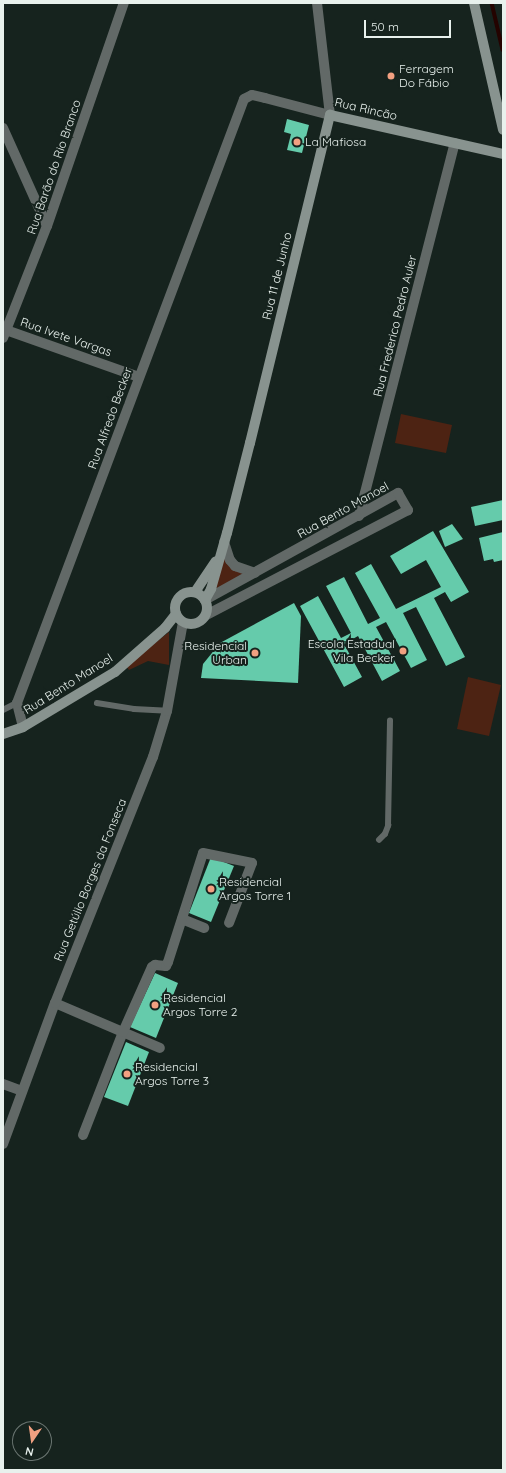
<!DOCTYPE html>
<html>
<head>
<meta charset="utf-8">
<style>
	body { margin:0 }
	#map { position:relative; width:506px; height:1473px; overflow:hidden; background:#16231e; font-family:Quicksand,sans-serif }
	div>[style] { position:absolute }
	.green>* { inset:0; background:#4d2313 }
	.stream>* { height:3.5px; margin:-1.75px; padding:0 1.75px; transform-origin:1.75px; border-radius:1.75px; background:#240300 }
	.building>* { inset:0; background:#65cbab }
	.service>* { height:5.5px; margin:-2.75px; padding:0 2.75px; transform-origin:2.75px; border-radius:2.75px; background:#626967 }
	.minor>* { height:10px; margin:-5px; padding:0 5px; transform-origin:5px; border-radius:5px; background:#626967 }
	.tertiary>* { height:10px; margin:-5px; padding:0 5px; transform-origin:5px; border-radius:5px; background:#626967 }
	.secondary>* { height:10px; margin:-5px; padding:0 5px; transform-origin:5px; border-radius:5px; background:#88938f }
	.secondary>.ring { margin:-5px; padding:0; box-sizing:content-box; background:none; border:10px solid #88938f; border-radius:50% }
	.dots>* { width:11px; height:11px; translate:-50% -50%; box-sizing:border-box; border:2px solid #16231e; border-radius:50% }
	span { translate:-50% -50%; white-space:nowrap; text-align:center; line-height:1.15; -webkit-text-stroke:4px #16231e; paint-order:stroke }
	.poi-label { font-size:12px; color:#e8f1ed }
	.left { translate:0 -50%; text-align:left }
	.right { translate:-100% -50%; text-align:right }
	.street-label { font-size:12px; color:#e8f1ed }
	.frame { position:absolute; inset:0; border:4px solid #e8f1ed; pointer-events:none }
	.north { position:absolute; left:12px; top:1421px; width:40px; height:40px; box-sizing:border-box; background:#16231e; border:1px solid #6a7571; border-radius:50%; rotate:193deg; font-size:11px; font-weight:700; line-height:16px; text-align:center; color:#e8f1ed }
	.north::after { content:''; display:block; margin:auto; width:14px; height:18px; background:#f2a081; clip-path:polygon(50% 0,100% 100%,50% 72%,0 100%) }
	.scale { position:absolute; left:364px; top:20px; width:87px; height:18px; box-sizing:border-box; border:2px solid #e8f1ed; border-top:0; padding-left:5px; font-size:12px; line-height:14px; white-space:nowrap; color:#e8f1ed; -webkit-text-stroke:3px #16231e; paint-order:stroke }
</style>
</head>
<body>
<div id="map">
	<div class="green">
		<i style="clip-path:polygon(401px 414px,452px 425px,446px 453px,395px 443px)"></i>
		<i style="clip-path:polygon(224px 552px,247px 574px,213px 590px)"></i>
		<i style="clip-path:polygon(169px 632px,169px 665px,148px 661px,129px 670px,126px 666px)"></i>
		<i style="clip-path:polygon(468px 677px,501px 685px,489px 736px,457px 729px)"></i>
	</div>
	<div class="stream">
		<i style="left:492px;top:3px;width:48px;rotate:76.8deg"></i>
	</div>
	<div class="building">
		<i style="clip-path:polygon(287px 119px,309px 125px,302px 153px,287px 150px,291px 134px,284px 132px)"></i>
		<i style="clip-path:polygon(503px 500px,503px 520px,475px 526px,471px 507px)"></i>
		<i style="clip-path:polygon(452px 524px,463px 539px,445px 547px,439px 531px)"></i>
		<i style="clip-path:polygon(433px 531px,469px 592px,451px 602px,445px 592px,434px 598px,465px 657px,446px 666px,416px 607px,403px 613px,427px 660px,411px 668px,386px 622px,376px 627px,400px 671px,382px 681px,358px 636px,344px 644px,362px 677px,344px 687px,300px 606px,318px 596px,341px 638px,351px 633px,326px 586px,344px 577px,368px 624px,380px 618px,355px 573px,371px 564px,396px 609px,441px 587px,426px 560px,401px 574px,390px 556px)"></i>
		<i style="clip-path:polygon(503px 532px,503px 560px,494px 562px,493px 559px,484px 561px,479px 538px)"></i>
		<i style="clip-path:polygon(294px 603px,301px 616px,298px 683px,201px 678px,203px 664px,220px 643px)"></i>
		<i style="clip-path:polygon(211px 857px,234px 866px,211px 922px,189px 913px)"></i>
		<i style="clip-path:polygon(155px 973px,178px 983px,156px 1038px,130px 1027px)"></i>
		<i style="clip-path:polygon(126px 1042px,149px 1052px,128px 1106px,104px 1097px)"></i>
	</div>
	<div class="service">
		<i style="left:97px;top:703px;width:37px;rotate:9deg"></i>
		<i style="left:134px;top:709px;width:33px;rotate:3deg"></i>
		<i style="left:3px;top:710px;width:16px;rotate:-27deg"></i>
		<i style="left:379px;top:840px;width:8px;rotate:-45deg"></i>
		<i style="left:385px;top:834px;width:9px;rotate:-69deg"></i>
		<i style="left:388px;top:826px;width:105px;rotate:-88.9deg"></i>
	</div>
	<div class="minor">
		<i style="left:3px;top:128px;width:107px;rotate:65.8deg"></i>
		<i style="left:6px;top:330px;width:141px;rotate:19.5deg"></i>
		<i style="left:3px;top:338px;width:120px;rotate:-68.6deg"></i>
		<i style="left:47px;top:226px;width:236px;rotate:-71deg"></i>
		<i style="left:23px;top:727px;width:25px;rotate:-104deg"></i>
		<i style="left:17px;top:703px;width:645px;rotate:-69.4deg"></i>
		<i style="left:244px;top:99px;width:9px;rotate:-27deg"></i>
		<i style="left:252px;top:95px;width:13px;rotate:13deg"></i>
		<i style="left:265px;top:98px;width:67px;rotate:14.7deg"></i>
		<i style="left:182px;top:919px;width:24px;rotate:22deg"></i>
		<i style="left:55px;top:1003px;width:114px;rotate:23.2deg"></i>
		<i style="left:3px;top:1084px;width:20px;rotate:20deg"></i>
		<i style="left:83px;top:1135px;width:110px;rotate:-68.8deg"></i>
		<i style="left:123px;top:1032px;width:71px;rotate:-66deg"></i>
		<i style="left:152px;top:967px;width:4px;rotate:-34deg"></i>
		<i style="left:155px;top:965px;width:11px;rotate:5deg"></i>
		<i style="left:166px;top:966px;width:4px;rotate:-63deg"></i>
		<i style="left:168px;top:962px;width:114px;rotate:-72.2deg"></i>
		<i style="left:203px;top:853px;width:50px;rotate:11.5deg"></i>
		<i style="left:252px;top:863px;width:64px;rotate:111deg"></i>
		<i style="left:3px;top:1144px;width:150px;rotate:-69.8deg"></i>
		<i style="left:55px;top:1003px;width:265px;rotate:-68.3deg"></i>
		<i style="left:153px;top:757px;width:48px;rotate:-73.1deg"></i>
		<i style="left:167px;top:711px;width:90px;rotate:-79.8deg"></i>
	</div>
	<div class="tertiary">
		<i style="left:317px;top:3px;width:113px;rotate:83.4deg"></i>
		<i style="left:359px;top:516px;width:385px;rotate:-75.6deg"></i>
		<i style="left:224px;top:542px;width:19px;rotate:72deg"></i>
		<i style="left:230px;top:560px;width:8px;rotate:50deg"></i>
		<i style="left:235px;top:566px;width:21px;rotate:19deg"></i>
		<i style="left:205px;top:600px;width:221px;rotate:-29deg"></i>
		<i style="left:398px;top:493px;width:20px;rotate:60deg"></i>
		<i style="left:408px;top:510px;width:228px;rotate:152.5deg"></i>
	</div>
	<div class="secondary">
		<i style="left:474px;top:3px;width:130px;rotate:77.1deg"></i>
		<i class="ring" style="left:175px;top:592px;width:22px;height:22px"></i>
		<i style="left:195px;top:592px;width:37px;rotate:-56deg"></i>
		<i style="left:205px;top:600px;width:13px;rotate:-61deg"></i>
		<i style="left:211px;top:589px;width:58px;rotate:-74.1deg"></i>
		<i style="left:227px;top:533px;width:93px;rotate:-75.7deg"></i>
		<i style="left:250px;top:443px;width:338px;rotate:-76.3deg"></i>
		<i style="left:330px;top:115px;width:177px;rotate:12.7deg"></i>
		<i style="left:3px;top:734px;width:21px;rotate:-19deg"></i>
		<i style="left:23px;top:727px;width:107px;rotate:-30.9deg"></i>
		<i style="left:115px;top:672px;width:67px;rotate:-41.3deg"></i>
		<i style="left:165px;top:628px;width:18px;rotate:-52deg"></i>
	</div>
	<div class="dots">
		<i style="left:391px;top:76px;background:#f2a081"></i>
		<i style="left:297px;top:142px;background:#f2a081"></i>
		<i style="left:403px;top:651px;background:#f2a081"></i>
		<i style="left:255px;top:653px;background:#f2a081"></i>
		<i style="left:211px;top:889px;background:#f2a081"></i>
		<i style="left:155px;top:1005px;background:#f2a081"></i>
		<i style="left:127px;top:1074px;background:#f2a081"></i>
	</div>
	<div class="poi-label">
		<span class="left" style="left:399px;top:76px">Ferragem<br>Do Fábio</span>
		<span class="left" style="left:305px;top:142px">La Mafiosa</span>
		<span class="right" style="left:395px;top:651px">Escola Estadual<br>Vila Becker</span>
		<span class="right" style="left:247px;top:653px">Residencial<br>Urban</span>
		<span class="left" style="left:219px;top:889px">Residencial<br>Argos Torre 1</span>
		<span class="left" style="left:163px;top:1005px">Residencial<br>Argos Torre 2</span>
		<span class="left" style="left:135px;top:1074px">Residencial<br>Argos Torre 3</span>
	</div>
	<div class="street-label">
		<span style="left:366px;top:109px;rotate:13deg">Rua Rincão</span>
		<span style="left:54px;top:167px;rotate:-71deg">Rua Barão do Rio Branco</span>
		<span style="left:277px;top:276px;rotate:-76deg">Rua 11 de Junho</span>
		<span style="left:395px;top:326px;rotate:-76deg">Rua Frederico Pedro Auler</span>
		<span style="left:66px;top:337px;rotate:19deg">Rua Ivete Vargas</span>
		<span style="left:110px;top:418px;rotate:-70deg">Rua Alfredo Becker</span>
		<span style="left:343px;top:510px;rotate:-29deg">Rua Bento Manoel</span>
		<span style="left:68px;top:684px;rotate:-32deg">Rua Bento Manoel</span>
		<span style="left:90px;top:880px;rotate:-68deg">Rua Getúlio Borges da Fonseca</span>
	</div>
	<div class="frame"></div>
	<div class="north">N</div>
	<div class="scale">50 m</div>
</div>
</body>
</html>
